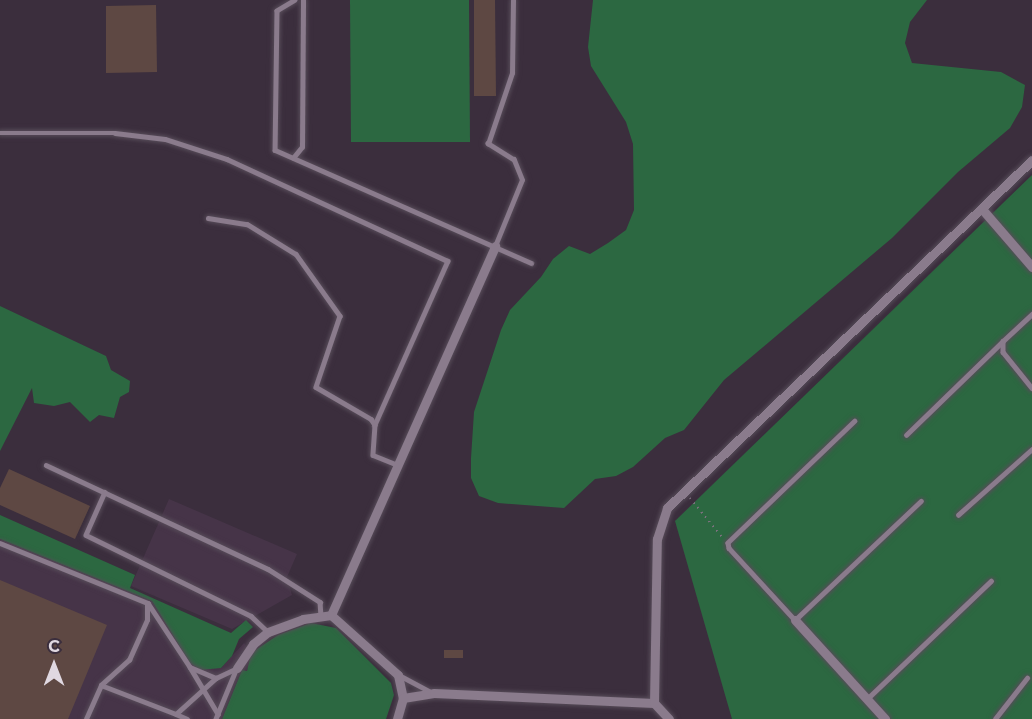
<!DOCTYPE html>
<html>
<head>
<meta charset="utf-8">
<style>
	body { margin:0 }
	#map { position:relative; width:1032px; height:719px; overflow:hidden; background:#3b2e3d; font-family:Montserrat,sans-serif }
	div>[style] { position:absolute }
	.built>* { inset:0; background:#463448 }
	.green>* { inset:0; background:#2c6841 }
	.building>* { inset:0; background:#5e4843 }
	.path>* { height:1.5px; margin-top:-0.75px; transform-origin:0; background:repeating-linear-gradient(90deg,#7d727f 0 1.5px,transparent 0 6px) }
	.roads { filter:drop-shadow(0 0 2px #574c59) drop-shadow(0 0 2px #574c59) }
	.service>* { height:4.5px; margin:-2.25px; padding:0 2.25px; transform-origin:2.25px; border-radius:2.25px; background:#8a7b8c }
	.minor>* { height:9px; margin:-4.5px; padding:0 4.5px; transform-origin:4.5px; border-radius:4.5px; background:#8a7b8c }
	span { translate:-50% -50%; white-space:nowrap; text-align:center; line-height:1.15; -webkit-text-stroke:6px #3b2e3d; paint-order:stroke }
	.north { position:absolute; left:24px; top:635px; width:60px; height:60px; -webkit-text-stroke:4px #3b2e3d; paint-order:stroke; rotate:0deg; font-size:16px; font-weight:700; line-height:24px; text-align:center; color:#e0d8e1 }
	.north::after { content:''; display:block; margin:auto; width:21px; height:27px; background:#e0d8e1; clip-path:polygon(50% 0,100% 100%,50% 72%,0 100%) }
</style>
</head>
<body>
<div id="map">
	<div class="built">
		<i style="clip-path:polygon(169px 499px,297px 554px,287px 577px,292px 595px,232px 629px,131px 586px)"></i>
		<i style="clip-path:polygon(0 539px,152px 601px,190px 663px,221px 668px,244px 643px,251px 653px,249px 666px,247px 671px,242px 670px,222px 719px,0 719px)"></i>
	</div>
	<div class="green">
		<i style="clip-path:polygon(350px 0,469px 0,470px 142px,351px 142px)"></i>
		<i style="clip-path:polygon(593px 0,927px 0,910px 22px,905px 43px,912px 63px,1001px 72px,1025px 85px,1022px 107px,1010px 128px,958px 172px,892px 238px,724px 380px,684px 430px,665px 438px,633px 467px,616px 476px,595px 479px,564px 508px,498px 503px,479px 496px,471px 478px,471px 458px,474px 412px,501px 330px,510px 310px,541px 277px,553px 259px,569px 246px,590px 254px,608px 243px,626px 230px,634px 210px,633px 144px,626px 122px,591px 66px,588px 47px)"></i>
		<i style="clip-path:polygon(1032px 175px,1032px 719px,732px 719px,675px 521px)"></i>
		<i style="clip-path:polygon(0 306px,106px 356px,111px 370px,130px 381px,129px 392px,120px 397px,114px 418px,99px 415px,90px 422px,70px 402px,54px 406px,34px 403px,32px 388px,0 451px)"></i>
		<i style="clip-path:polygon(0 515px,135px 575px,130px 588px,231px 633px,246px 620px,253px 627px,239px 639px,232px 656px,221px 668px,200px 670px,190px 663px,152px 601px,0 539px)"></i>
		<i style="clip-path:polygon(311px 623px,336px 628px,391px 683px,394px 695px,386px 719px,222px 719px,242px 670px,247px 671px,251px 653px,278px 635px)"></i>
	</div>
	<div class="building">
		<i style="clip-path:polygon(474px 0,495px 0,496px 96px,474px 96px)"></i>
		<i style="clip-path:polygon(156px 5px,157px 72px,106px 73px,106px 6px)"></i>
		<i style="clip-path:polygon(9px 469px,90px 506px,75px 539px,0 505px,0 488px)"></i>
		<i style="clip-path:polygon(0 580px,107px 625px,68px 719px,0 719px)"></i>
		<i style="clip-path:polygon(444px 650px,463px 650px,463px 658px,444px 658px)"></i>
	</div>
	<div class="path">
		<i style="left:690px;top:498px;width:52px;rotate:50.5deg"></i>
	</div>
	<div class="roads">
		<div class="service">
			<i style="left:295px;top:0;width:21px;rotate:149deg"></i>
			<i style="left:277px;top:11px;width:139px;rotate:90.8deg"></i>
			<i style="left:275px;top:150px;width:280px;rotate:23.8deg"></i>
			<i style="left:0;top:133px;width:115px"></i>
			<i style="left:115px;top:133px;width:50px;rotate:6.8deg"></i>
			<i style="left:165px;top:139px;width:65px;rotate:17.9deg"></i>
			<i style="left:227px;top:159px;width:243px;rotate:24.8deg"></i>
			<i style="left:448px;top:261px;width:180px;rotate:114deg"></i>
			<i style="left:293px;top:158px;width:14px;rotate:-51deg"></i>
			<i style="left:302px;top:147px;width:147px;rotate:-89.6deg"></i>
			<i style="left:208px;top:218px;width:39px;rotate:9deg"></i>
			<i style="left:247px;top:224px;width:57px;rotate:31.5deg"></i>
			<i style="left:296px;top:254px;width:76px;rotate:54.6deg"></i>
			<i style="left:340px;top:316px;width:75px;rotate:108.7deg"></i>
			<i style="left:316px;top:387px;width:64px;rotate:30.2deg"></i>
			<i style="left:371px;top:419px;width:7px;rotate:56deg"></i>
			<i style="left:375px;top:425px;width:30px;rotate:94deg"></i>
			<i style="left:373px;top:455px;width:27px;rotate:22deg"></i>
			<i style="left:495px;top:246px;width:71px;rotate:-67.8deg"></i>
			<i style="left:522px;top:180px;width:22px;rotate:-112deg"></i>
			<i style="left:514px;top:160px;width:31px;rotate:-148deg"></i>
			<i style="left:488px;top:144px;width:75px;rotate:-71.3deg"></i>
			<i style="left:512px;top:73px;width:73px;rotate:-89.2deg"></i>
			<i style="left:1003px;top:341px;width:40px;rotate:-43deg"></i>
			<i style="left:855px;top:421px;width:176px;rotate:136.2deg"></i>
			<i style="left:728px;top:543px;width:5px;rotate:79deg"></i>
			<i style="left:729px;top:548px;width:98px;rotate:47.5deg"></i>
			<i style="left:795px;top:620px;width:173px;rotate:-43.4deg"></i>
			<i style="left:906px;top:435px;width:135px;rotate:-44.1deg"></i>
			<i style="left:1003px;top:341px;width:11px;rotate:90deg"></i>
			<i style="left:1003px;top:352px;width:46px;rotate:51.1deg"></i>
			<i style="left:46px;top:465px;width:245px;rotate:25.1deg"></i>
			<i style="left:268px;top:569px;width:62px;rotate:32.4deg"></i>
			<i style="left:320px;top:602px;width:13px;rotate:86deg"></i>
			<i style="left:105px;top:492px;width:47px;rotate:113.8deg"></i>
			<i style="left:86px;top:535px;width:184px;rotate:26.1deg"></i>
			<i style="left:251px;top:616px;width:23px;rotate:43deg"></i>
			<i style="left:958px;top:515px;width:99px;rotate:-41.7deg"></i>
			<i style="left:0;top:543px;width:160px;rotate:22.1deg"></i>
			<i style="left:148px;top:603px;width:77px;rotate:56.7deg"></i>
			<i style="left:190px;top:667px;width:28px;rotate:23deg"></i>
			<i style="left:190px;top:667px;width:55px;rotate:59.2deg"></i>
			<i style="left:399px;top:675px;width:36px;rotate:28deg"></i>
			<i style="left:101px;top:685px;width:38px;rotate:-42deg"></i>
			<i style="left:129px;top:660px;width:44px;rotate:-65.8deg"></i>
			<i style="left:147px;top:620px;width:15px;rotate:-90deg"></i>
			<i style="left:867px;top:699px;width:171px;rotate:-43.6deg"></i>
			<i style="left:176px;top:714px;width:12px;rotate:24deg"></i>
			<i style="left:86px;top:719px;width:37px;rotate:-66deg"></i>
			<i style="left:101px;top:685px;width:80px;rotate:21.1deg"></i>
			<i style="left:176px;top:714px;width:54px;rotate:-42deg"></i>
			<i style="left:216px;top:678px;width:23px;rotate:-25deg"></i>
			<i style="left:237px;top:668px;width:55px;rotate:112.4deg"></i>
			<i style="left:995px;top:719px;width:52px;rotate:-52deg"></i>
		</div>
		<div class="minor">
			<i style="left:982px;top:209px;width:77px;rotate:49.2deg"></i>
			<i style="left:331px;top:615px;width:404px;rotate:-66deg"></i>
			<i style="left:795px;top:620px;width:134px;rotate:47.7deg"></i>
			<i style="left:237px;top:668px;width:29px;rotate:-56deg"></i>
			<i style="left:253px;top:644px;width:19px;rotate:-39deg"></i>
			<i style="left:268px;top:632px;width:37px;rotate:-20deg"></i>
			<i style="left:303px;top:619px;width:28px;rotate:-8deg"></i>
			<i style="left:331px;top:615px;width:90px;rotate:41.8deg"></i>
			<i style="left:398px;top:675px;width:24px;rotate:78deg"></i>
			<i style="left:403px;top:698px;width:22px;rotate:106deg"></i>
			<i style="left:403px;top:698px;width:31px;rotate:-9deg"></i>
			<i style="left:434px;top:693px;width:220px;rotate:2.6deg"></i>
			<i style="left:669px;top:719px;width:22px;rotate:-133deg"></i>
			<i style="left:654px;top:703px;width:164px;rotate:-89deg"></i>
			<i style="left:657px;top:539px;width:33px;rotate:-72deg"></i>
			<i style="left:667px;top:508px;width:504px;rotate:-43.63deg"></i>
		</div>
	</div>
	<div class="north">С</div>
</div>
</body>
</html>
